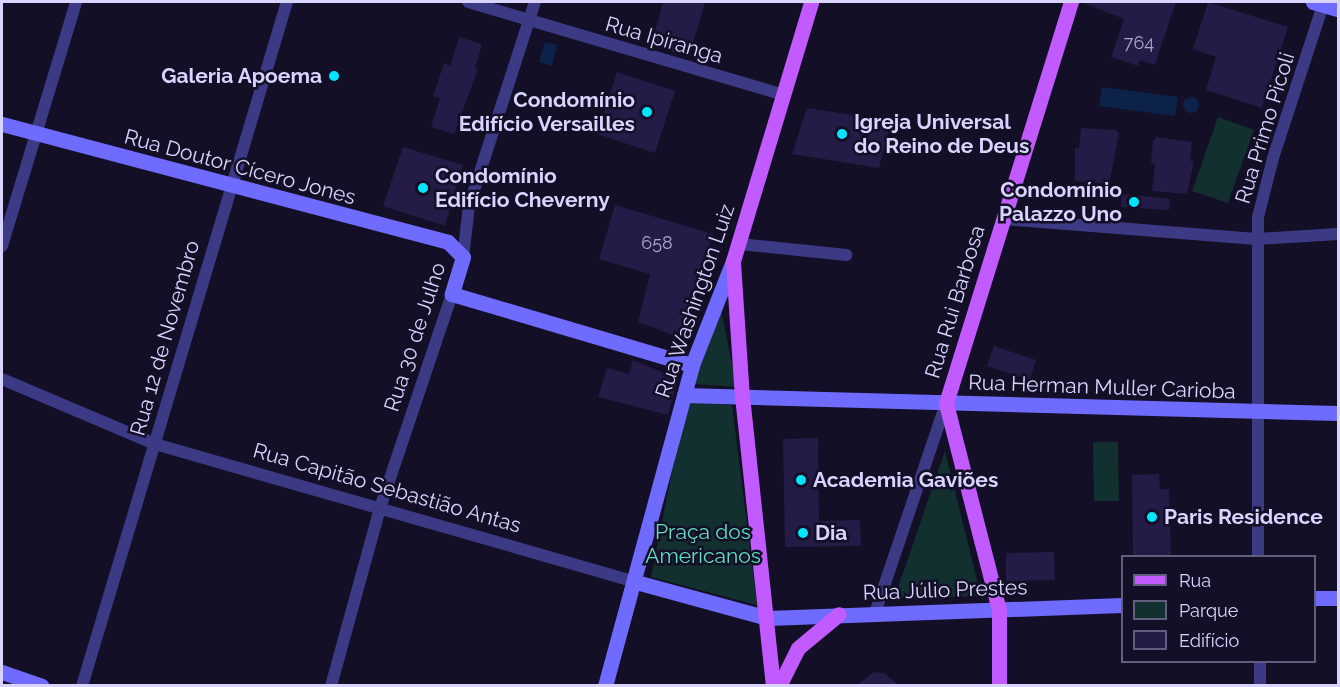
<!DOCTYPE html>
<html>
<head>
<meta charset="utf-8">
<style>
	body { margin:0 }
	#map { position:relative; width:1340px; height:687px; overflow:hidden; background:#130f26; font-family:Raleway,sans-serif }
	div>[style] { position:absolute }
	.green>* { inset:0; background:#12302f }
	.water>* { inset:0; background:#0c2248 }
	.round { border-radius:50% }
	.building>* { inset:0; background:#241b47 }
	.street>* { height:12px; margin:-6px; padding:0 6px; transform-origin:6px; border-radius:6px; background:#3d3a85 }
	.secondary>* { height:15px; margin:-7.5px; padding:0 7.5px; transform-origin:7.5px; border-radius:7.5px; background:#6f6bff }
	.primary>* { height:15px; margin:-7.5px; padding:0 7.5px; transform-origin:7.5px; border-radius:7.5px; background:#c25bff }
	.dots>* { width:16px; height:16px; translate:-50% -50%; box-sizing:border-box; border:3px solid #130f26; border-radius:50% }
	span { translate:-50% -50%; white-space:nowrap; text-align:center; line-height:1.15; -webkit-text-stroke:5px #130f26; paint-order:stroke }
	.number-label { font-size:18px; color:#aca6d1 }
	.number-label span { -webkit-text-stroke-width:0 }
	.street-label { font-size:21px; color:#d9d4ff }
	.poi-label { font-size:21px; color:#d9d4ff; font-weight:700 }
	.right { translate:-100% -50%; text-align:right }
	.left { translate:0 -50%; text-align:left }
	.park-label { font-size:21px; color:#5fe0c0 }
	.frame { position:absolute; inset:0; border:3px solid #d9d4ff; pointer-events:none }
	.legend { position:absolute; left:1121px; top:555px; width:195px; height:108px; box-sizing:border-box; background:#130f26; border:2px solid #625e7d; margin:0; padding:8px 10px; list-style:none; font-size:18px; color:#d9d4ff }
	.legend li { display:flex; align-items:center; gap:12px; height:30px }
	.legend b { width:30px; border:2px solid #625e7d }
</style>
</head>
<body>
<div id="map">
	<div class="green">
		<i style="clip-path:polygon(1218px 117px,1254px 130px,1228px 203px,1192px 191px)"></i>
		<i style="clip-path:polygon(720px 295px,722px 315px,737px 387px,694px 384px)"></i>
		<i style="clip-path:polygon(686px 402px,732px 405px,757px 605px,651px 577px)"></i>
		<i style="clip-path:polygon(1093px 442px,1118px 442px,1119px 501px,1094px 501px)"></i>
		<i style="clip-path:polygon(945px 451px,981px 596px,894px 599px)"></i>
	</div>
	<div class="water">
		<i style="clip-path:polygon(545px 42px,557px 45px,552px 66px,539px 62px)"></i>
		<i style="clip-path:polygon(1102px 87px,1178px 97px,1175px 116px,1099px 106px)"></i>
		<i class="round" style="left:1183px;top:97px;width:16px;height:16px"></i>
	</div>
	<div class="building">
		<i style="clip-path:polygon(663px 2px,705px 2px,689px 57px,651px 46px)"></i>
		<i style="clip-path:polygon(1081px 2px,1176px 2px,1155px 65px,1140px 60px,1138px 66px,1111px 57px,1124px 19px)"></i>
		<i style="clip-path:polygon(1208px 2px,1288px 27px,1262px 108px,1206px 90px,1216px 57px,1193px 49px)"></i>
		<i style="clip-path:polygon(459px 37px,482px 44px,475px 68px,478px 69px,454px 134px,431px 127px,440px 98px,433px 96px,444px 63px,450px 66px)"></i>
		<i style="clip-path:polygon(617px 72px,675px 91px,655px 153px,597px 134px)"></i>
		<i style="clip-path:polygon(807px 108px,891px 121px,879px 168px,792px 154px)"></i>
		<i style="clip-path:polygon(1081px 128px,1116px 130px,1119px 134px,1109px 184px,1075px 181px,1075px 148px,1079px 148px)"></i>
		<i style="clip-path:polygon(1157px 137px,1192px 142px,1190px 161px,1194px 161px,1187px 194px,1152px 191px,1155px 164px,1151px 163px,1153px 140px)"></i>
		<i style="clip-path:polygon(403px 147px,463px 165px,445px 226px,383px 206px)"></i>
		<i style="clip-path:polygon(1122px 194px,1170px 199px,1169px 210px,1121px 207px)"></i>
		<i style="clip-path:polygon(615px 205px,713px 234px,688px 329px,673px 335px,638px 322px,650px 274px,599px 259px)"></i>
		<i style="clip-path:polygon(994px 346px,1036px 360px,1030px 380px,987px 366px)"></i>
		<i style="clip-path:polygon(633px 360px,678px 379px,668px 415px,598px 397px,607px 368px,629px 374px)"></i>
		<i style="clip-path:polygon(818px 438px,819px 521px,860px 520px,861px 546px,785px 547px,783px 439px)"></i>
		<i style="clip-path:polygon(1159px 474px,1160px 489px,1169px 489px,1171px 556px,1133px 556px,1132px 475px)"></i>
		<i style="clip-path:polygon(1054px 552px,1055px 580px,1006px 581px,1006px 553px)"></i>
		<i style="clip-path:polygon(874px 672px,884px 673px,900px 686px,856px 686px)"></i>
	</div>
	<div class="street">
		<i style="left:468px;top:2px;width:325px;rotate:16.4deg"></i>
		<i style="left:1003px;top:219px;width:254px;rotate:4.5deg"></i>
		<i style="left:1256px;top:239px;width:82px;rotate:-3.5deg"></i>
		<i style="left:740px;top:244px;width:107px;rotate:5.9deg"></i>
		<i style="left:2px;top:246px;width:255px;rotate:-73.1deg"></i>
		<i style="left:463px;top:257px;width:51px;rotate:-83.3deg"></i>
		<i style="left:469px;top:206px;width:214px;rotate:-72.1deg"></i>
		<i style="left:2px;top:379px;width:166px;rotate:23deg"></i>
		<i style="left:155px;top:444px;width:500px;rotate:16.01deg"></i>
		<i style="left:1258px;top:556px;width:339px;rotate:-90deg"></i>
		<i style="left:1258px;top:217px;width:61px;rotate:-75.7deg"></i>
		<i style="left:1273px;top:158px;width:164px;rotate:-71.9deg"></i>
		<i style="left:875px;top:613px;width:222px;rotate:-71.3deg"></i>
		<i style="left:1260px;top:662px;width:24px;rotate:90deg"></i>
		<i style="left:82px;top:686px;width:714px;rotate:-73.32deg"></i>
		<i style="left:331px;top:686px;width:185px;rotate:-74.6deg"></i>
		<i style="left:380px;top:508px;width:226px;rotate:-71.4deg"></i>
	</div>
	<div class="secondary">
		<i style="left:1313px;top:2px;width:26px;rotate:16deg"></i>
		<i style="left:2px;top:124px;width:461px;rotate:14.8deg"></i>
		<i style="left:448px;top:242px;width:21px;rotate:45deg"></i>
		<i style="left:463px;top:257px;width:39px;rotate:107deg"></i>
		<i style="left:452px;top:294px;width:250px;rotate:16.5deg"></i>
		<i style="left:684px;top:395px;width:654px;rotate:1.58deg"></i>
		<i style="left:636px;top:582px;width:137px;rotate:15.3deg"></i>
		<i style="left:768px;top:618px;width:354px;rotate:-2.1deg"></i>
		<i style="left:1314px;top:598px;width:24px"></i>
		<i style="left:2px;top:672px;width:42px;rotate:19.3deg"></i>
		<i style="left:605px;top:686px;width:333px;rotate:-74.8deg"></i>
		<i style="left:692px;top:365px;width:112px;rotate:-68.5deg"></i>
	</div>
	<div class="primary">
		<i style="left:773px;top:686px;width:290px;rotate:-96.1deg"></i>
		<i style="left:742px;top:398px;width:137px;rotate:-93.8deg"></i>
		<i style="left:733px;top:261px;width:270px;rotate:-73.2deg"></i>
		<i style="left:779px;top:686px;width:42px;rotate:-63.4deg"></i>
		<i style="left:798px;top:648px;width:53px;rotate:-39.7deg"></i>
		<i style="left:999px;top:686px;width:76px;rotate:-90deg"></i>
		<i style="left:999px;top:610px;width:214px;rotate:-104.4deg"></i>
		<i style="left:946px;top:403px;width:420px;rotate:-72.7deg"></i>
	</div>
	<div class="dots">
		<i style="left:334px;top:76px;background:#00e5ff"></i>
		<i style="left:647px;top:112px;background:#00e5ff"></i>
		<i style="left:842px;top:134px;background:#00e5ff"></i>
		<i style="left:423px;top:188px;background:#00e5ff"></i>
		<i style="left:1134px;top:202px;background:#00e5ff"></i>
		<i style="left:801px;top:480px;background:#00e5ff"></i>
		<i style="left:1152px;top:517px;background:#00e5ff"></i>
		<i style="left:803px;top:533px;background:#00e5ff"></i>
	</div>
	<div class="number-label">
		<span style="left:1139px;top:43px">764</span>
		<span style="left:657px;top:243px">658</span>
	</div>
	<div class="street-label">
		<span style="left:664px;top:40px;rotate:16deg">Rua Ipiranga</span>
		<span style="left:1265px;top:128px;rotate:-73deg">Rua Primo Picoli</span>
		<span style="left:240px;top:167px;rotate:15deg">Rua Doutor Cícero Jones</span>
		<span style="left:695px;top:301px;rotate:-71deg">Rua Washington Luiz</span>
		<span style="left:955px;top:302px;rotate:-73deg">Rua Rui Barbosa</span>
		<span style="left:415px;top:337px;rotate:-72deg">Rua 30 de Julho</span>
		<span style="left:165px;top:338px;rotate:-74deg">Rua 12 de Novembro</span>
		<span style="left:1102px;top:387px;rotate:2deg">Rua Herman Muller Carioba</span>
		<span style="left:387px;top:488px;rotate:16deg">Rua Capitão Sebastião Antas</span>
		<span style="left:945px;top:590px;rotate:-2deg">Rua Júlio Prestes</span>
	</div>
	<div class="poi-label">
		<span class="right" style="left:322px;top:76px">Galeria Apoema</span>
		<span class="right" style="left:635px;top:112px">Condomínio<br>Edifício Versailles</span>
		<span class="left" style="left:854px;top:134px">Igreja Universal<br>do Reino de Deus</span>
		<span class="left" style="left:435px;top:188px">Condomínio<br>Edifício Cheverny</span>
		<span class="right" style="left:1122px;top:202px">Condomínio<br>Palazzo Uno</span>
		<span class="left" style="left:813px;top:480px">Academia Gaviões</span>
		<span class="left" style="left:1164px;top:517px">Paris Residence</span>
		<span class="left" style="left:815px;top:533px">Dia</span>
	</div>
	<div class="park-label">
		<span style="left:703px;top:544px">Praça dos<br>Americanos</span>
	</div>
	<div class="frame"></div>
	<ul class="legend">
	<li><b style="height:8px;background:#c25bff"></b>Rua</li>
	<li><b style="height:16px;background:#12302f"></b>Parque</li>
	<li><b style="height:16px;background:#241b47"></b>Edifício</li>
	</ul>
</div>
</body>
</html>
